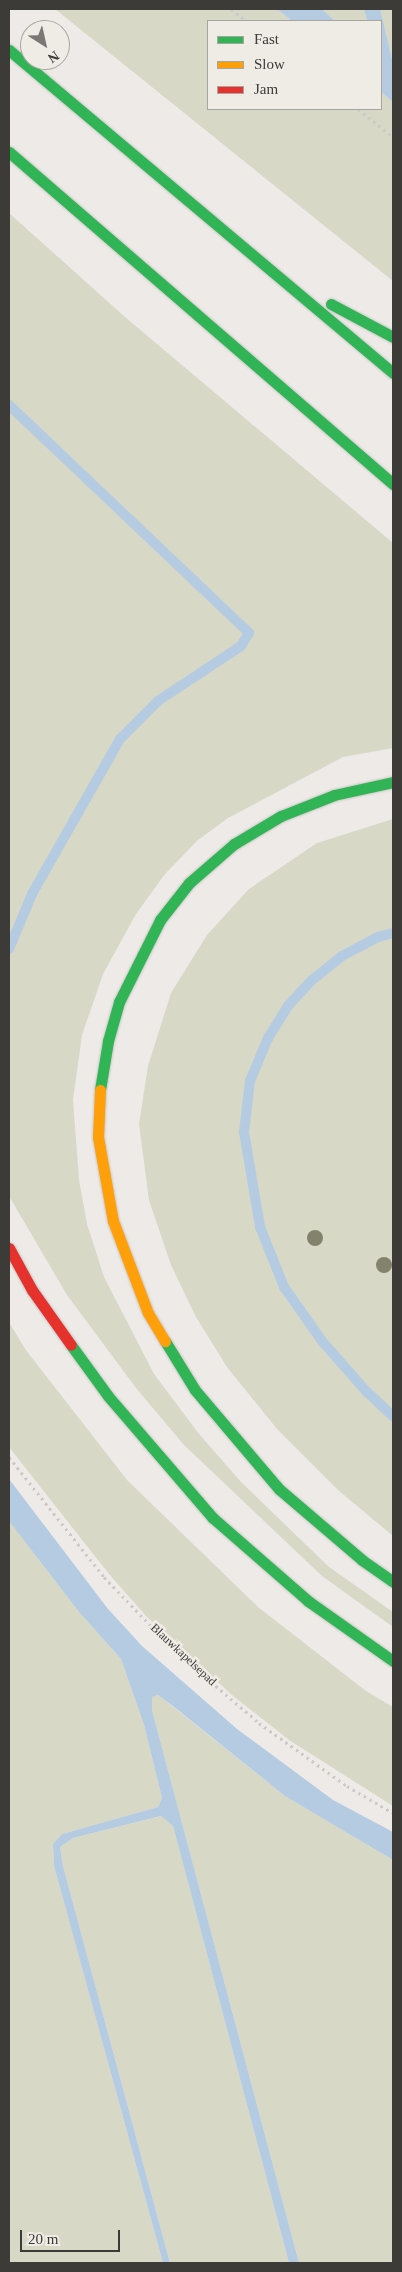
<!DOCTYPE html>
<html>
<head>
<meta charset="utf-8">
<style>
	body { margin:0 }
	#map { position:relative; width:402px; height:2272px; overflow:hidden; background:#edeae7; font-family:"Times New Roman",serif }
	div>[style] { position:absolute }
	.green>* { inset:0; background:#d8d8c6 }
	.water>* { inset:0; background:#b4cbe2 }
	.stream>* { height:10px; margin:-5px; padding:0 5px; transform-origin:5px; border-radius:5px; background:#b4cbe2 }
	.path>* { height:3px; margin-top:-1.5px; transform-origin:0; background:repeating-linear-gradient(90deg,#cbcac8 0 2.5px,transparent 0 6.5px) }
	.roads { filter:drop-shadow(0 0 1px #c8c6c3) drop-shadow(0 0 1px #c8c6c3) }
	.fast>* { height:11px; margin:-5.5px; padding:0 5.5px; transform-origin:5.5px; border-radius:5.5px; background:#30b455 }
	.slow>* { height:11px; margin:-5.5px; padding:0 5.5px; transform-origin:5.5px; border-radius:5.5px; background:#ff9f0a }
	.jam>* { height:11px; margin:-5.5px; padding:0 5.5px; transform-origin:5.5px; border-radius:5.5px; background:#e5322d }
	.trees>* { width:16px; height:16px; margin:-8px; border-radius:50%; background:#83836d }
	span { translate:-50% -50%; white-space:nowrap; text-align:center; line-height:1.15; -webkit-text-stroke:5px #efebe5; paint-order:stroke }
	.street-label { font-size:12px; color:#3c3b38 }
	.frame { position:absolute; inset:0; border:10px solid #3c3b38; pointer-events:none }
	.legend { position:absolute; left:207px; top:20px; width:175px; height:90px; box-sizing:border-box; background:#efebe5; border:1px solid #a7a5a0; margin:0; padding:6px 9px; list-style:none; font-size:15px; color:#3c3b38 }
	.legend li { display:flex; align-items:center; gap:10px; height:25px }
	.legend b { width:25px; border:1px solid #a7a5a0 }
	.north { position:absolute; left:20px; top:20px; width:50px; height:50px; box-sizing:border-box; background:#efebe5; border:1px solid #a7a5a0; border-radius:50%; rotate:145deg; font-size:14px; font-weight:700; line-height:20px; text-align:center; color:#3c3b38 }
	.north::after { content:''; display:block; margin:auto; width:18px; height:22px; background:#7a7875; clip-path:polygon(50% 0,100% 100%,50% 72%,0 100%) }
	.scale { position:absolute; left:20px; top:2230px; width:100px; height:22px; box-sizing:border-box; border:2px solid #3c3b38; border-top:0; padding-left:6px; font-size:15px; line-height:18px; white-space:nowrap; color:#3c3b38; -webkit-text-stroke:4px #efebe5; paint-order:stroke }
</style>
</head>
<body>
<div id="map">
	<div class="green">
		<i style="clip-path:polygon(55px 9px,277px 9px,292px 21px,208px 21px,208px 109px,381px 109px,381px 92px,393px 102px,393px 281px)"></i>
		<i style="clip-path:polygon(322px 9px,364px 9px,367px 21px,335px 21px)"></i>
		<i style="clip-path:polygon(380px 9px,393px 9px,393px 63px,381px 17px)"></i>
		<i style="clip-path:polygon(9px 213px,125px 317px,393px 543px,393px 748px,343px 757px,228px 818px,198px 840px,165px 874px,136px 914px,103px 974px,82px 1035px,73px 1100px,79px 1180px,87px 1224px,104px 1277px,154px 1374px,199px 1434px,241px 1482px,329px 1567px,393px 1612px,393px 1627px,322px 1576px,184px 1445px,136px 1388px,67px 1295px,9px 1196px)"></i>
		<i style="clip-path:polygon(393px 819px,393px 1536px,338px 1490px,277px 1429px,227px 1367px,196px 1317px,171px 1265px,149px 1200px,139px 1124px,148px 1066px,171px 993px,207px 935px,249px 889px,317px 843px)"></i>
		<i style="clip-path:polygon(9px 1322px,25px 1349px,127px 1480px,258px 1607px,366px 1691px,393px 1707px,393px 1806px,289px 1740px,232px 1695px,147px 1617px,109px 1574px,9px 1447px)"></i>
		<i style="clip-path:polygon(9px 1521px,79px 1612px,121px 1659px,144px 1725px,162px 1798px,158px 1807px,62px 1834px,53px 1845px,54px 1866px,163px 2263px,9px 2263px)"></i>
		<i style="clip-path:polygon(158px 1695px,285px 1796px,393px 1860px,393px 2263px,299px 2263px,152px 1710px,152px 1697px)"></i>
		<i style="clip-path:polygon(162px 1816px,173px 1826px,289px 2263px,170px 2263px,63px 1866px,60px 1847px,73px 1838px)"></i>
	</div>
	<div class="water">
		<i style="clip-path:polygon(277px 9px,322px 9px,335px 21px,292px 21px)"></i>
		<i style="clip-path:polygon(364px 9px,380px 9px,393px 63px,393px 102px,381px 92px,381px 21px,367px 21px)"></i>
		<i style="clip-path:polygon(9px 1479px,108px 1609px,142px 1646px,237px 1729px,333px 1800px,393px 1832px,393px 1860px,285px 1796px,174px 1707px,158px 1695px,152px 1697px,152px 1710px,299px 2263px,289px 2263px,173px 1826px,161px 1816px,73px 1838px,60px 1847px,63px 1866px,170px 2263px,163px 2263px,54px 1866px,53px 1844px,62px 1834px,158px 1807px,162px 1798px,144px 1725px,121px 1659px,79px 1612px,9px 1521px)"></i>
	</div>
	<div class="stream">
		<i style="left:9px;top:405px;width:331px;rotate:43.5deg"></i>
		<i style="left:249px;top:633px;width:15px;rotate:122deg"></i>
		<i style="left:241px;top:646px;width:100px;rotate:146.5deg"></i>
		<i style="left:158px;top:701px;width:54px;rotate:135deg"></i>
		<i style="left:120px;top:739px;width:178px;rotate:119.6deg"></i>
		<i style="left:32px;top:894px;width:60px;rotate:112.7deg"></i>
		<i style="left:393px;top:933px;width:16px;rotate:165deg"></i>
		<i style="left:378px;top:937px;width:41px;rotate:152.2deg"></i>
		<i style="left:342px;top:956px;width:38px;rotate:141deg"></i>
		<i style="left:312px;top:980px;width:35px;rotate:133deg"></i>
		<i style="left:288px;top:1006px;width:38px;rotate:122deg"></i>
		<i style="left:268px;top:1038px;width:47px;rotate:112.7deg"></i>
		<i style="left:250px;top:1081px;width:51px;rotate:96.7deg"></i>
		<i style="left:244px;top:1132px;width:96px;rotate:80.4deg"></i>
		<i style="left:260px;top:1227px;width:65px;rotate:68.2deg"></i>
		<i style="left:284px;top:1287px;width:66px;rotate:54.9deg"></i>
		<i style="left:322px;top:1341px;width:67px;rotate:48.7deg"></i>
		<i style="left:366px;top:1391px;width:37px;rotate:43deg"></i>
	</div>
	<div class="path">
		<i style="left:231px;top:9px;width:20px;rotate:37deg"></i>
		<i style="left:358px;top:109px;width:45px;rotate:38.7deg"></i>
		<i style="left:9px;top:1457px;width:153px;rotate:51.6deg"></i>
		<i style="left:104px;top:1577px;width:104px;rotate:46.2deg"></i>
		<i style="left:176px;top:1652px;width:109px;rotate:40.5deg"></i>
		<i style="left:259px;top:1723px;width:108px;rotate:35.6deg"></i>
		<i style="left:347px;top:1786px;width:53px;rotate:30.4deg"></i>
	</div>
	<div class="roads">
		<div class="fast">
			<i style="left:9px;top:50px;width:502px;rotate:40.07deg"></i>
			<i style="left:9px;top:152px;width:508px;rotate:40.85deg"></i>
			<i style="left:331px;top:304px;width:70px;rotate:28deg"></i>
			<i style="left:100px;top:1090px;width:50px;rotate:-80.7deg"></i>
			<i style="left:108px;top:1041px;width:41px;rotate:-74.2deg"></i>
			<i style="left:119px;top:1002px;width:92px;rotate:-63.4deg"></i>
			<i style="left:160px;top:920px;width:47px;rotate:-51.9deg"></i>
			<i style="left:189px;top:883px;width:60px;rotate:-40.9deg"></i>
			<i style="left:234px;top:844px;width:55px;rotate:-30.8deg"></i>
			<i style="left:281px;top:816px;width:57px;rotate:-21.6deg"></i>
			<i style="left:334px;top:795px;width:60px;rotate:-12.4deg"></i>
			<i style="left:165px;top:1341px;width:57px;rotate:58.5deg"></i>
			<i style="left:195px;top:1390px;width:130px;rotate:49.7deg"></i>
			<i style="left:279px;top:1489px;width:109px;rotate:40.5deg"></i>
			<i style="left:362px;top:1560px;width:38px;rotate:35deg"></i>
			<i style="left:71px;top:1345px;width:63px;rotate:54deg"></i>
			<i style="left:108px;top:1396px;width:161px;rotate:49.3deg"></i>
			<i style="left:213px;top:1518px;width:126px;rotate:41.1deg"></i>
			<i style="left:308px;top:1601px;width:104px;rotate:35.2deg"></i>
		</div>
		<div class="slow">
			<i style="left:100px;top:1090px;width:47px;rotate:92.4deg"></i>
			<i style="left:98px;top:1137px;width:85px;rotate:79.9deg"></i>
			<i style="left:113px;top:1221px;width:98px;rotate:69.2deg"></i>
			<i style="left:148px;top:1313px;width:33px;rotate:59deg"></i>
		</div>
		<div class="jam">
			<i style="left:9px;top:1248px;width:48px;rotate:61.3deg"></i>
			<i style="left:32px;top:1290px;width:67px;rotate:54.7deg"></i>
		</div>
	</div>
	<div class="trees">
		<i style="left:315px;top:1238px"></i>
		<i style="left:384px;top:1265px"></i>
	</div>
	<div class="street-label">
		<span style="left:183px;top:1655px;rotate:43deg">Blauwkapelsepad</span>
	</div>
	<div class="frame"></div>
	<ul class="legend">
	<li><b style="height:6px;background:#30b455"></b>Fast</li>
	<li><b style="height:6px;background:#ff9f0a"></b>Slow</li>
	<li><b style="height:6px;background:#e5322d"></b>Jam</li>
	</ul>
	<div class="north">N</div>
	<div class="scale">20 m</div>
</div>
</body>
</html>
